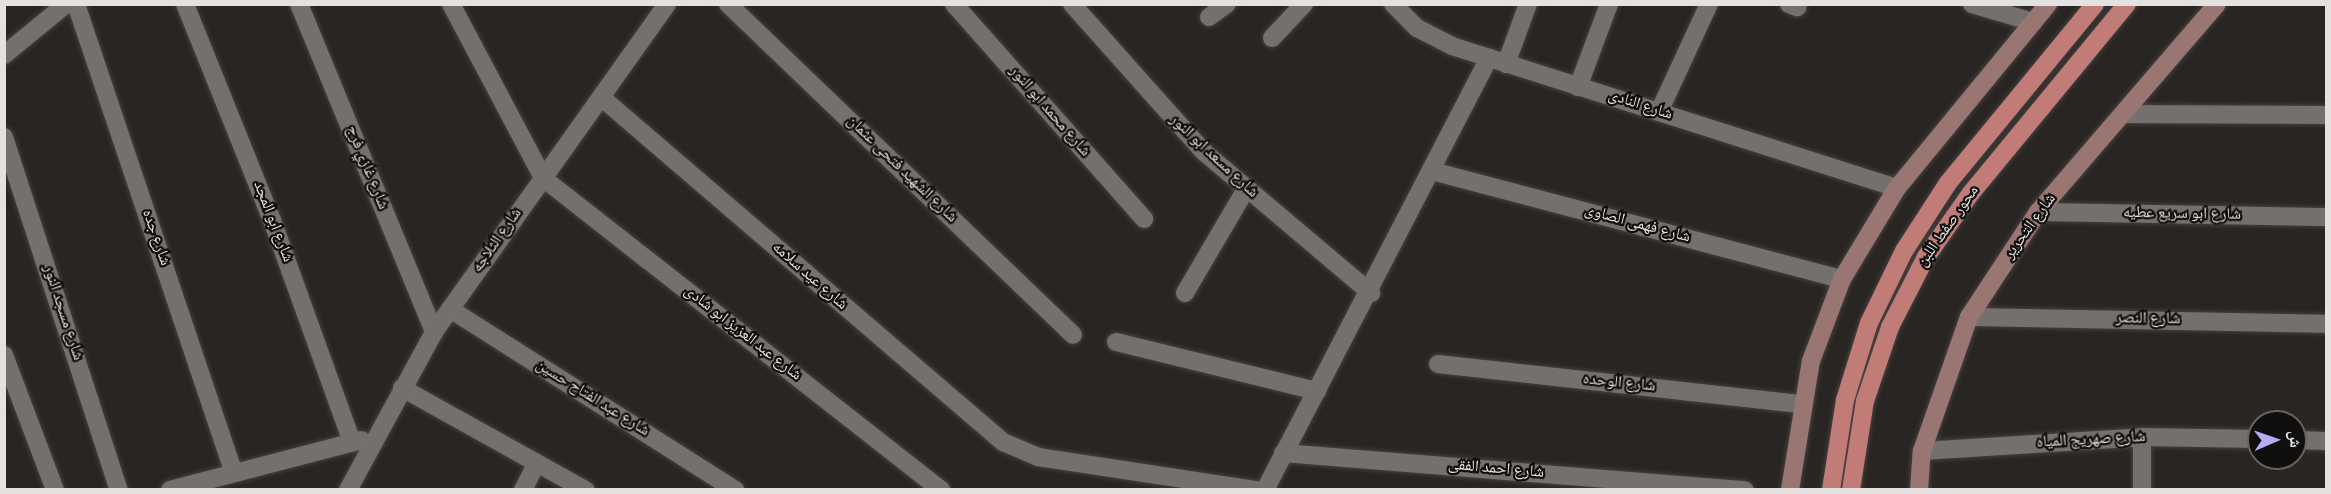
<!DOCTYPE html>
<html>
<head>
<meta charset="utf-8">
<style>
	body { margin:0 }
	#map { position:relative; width:2331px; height:494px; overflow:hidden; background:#292523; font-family:Georgia,"Noto Naskh Arabic",serif }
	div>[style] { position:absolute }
	.roads { filter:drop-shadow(0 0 2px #44413f) drop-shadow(0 0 2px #44413f) }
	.street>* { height:18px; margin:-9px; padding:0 9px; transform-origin:9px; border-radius:9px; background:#74706d }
	.secondary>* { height:18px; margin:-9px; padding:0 9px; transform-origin:9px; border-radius:9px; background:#9a7672 }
	.primary>* { height:18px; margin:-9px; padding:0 9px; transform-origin:9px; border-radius:9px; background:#c17c78 }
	span { translate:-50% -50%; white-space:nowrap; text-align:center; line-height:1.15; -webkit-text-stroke:4.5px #100f0e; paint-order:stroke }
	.street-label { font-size:16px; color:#e4e2e0 }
	.frame { position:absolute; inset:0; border:6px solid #e4e2e0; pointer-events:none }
	.north { position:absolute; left:2247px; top:410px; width:60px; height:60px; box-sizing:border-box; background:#100f0e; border:2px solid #656362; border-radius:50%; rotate:88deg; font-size:16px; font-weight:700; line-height:24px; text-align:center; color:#e4e2e0 }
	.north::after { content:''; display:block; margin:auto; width:21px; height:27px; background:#b4acf9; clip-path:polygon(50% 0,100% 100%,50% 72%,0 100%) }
</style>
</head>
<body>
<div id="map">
	<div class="roads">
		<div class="street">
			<i style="left:76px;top:4px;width:493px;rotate:71.4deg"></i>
			<i style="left:185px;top:4px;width:233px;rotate:68.1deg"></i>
			<i style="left:272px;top:220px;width:236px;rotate:70.2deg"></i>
			<i style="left:299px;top:4px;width:355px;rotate:67.6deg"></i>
			<i style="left:451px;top:4px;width:197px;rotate:62.1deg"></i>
			<i style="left:543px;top:178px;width:506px;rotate:38.09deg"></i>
			<i style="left:728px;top:4px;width:478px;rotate:43.8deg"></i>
			<i style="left:954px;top:4px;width:287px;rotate:48.5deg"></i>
			<i style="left:1072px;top:4px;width:198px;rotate:48.3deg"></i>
			<i style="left:1204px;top:152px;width:219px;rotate:40.2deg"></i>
			<i style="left:1393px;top:4px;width:34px;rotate:45deg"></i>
			<i style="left:1417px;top:28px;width:39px;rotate:27deg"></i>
			<i style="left:1452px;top:46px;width:467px;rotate:17.7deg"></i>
			<i style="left:1789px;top:4px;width:9px;rotate:21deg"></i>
			<i style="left:1972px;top:4px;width:64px;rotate:16.4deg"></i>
			<i style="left:1209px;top:17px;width:22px;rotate:-36deg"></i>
			<i style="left:1272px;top:38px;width:47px;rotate:-46.7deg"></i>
			<i style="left:4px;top:55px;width:80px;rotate:-39.4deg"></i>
			<i style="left:1506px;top:64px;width:64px;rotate:-69.9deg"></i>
			<i style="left:1578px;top:87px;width:89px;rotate:-69.5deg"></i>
			<i style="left:601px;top:97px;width:530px;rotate:40.64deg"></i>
			<i style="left:1003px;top:442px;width:38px;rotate:23deg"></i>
			<i style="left:1038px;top:457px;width:221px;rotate:8.6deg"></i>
			<i style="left:1659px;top:112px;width:119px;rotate:-65.2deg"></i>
			<i style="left:2123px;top:114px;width:203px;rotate:0.3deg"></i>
			<i style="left:4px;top:137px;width:371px;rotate:72deg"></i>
			<i style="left:1432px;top:171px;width:424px;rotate:14.8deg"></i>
			<i style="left:2038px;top:212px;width:288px;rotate:1deg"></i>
			<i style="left:1185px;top:293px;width:121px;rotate:-59.6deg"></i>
			<i style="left:450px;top:309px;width:338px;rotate:32.4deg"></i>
			<i style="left:1969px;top:317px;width:357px;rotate:1.1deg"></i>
			<i style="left:1116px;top:342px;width:207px;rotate:13.7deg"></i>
			<i style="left:4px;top:355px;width:144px;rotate:69.3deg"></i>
			<i style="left:1438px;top:364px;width:364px;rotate:6.3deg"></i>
			<i style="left:402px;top:388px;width:210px;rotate:29.1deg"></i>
			<i style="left:2142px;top:437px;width:53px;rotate:90deg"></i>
			<i style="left:2295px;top:440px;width:31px;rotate:2deg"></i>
			<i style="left:1922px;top:451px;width:220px;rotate:-3.6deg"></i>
			<i style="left:2142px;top:437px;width:117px;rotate:1deg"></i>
			<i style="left:1283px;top:453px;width:463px;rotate:4.6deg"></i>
			<i style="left:170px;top:490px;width:198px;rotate:-14.6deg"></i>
			<i style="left:348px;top:490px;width:180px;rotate:-61.4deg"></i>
			<i style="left:434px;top:332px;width:402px;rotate:-54.6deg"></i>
			<i style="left:523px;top:490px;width:30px;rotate:-63deg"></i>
			<i style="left:1265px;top:490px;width:487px;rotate:-62.6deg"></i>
		</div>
		<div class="secondary">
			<i style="left:1790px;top:490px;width:131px;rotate:-80.8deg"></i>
			<i style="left:1811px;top:361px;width:88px;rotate:-69.3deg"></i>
			<i style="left:1842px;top:279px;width:106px;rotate:-58.9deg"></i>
			<i style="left:1897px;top:188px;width:238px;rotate:-50.6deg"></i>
			<i style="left:1919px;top:490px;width:39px;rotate:-86deg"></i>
			<i style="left:1922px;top:451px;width:142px;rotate:-70.7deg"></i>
			<i style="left:1969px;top:317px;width:126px;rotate:-56.7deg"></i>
			<i style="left:2038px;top:212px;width:274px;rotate:-49.3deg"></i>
		</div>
		<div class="primary">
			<i style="left:1831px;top:490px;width:91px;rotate:-81.2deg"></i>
			<i style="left:1845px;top:400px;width:81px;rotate:-72.7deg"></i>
			<i style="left:1869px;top:323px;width:80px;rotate:-64.1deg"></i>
			<i style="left:1904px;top:251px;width:81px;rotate:-57.1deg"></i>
			<i style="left:1948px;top:183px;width:232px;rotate:-50.6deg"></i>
			<i style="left:1851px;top:490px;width:90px;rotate:-81.1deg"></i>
			<i style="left:1865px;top:401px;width:78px;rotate:-71.3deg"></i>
			<i style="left:1890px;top:327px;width:79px;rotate:-62.8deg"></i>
			<i style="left:1926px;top:257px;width:78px;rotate:-54.9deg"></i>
			<i style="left:1971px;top:193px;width:245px;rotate:-50.5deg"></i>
		</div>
	</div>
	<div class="street-label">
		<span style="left:1640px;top:106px;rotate:18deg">شارع النادى</span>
		<span style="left:1049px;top:112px;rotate:49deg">شارع محمد ابو النور</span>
		<span style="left:1213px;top:157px;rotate:43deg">شارع مسعد ابو النور</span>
		<span style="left:366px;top:168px;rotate:68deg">شارع غازي فرج</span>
		<span style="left:901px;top:170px;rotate:44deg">شارع الشهيد فتحى عثمان</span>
		<span style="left:2182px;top:215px;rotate:1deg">شارع ابو سريع عطيه</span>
		<span style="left:272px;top:222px;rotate:69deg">شارع ابو المجد</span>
		<span style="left:1637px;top:225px;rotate:15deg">شارع فهمى الصاوى</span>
		<span style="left:1949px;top:227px;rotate:-55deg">محور صفط اللبن</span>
		<span style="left:2031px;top:227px;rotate:-54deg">شارع التحرير</span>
		<span style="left:155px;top:238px;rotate:71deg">شارع جده</span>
		<span style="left:498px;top:241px;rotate:-55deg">شارع الثلاجه</span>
		<span style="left:809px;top:277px;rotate:41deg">شارع عيد سلامه</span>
		<span style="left:62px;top:313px;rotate:72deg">شارع مسجد النور</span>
		<span style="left:2148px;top:320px;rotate:1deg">شارع النصر</span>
		<span style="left:742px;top:334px;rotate:38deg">شارع عبد العزيز ابو شادى</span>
		<span style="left:1619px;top:384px;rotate:6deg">شارع الوحده</span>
		<span style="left:592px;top:399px;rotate:32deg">شارع عبد الفتاح حسين</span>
		<span style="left:2091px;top:441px;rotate:-3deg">شارع صهريج المياه</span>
		<span style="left:1496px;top:470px;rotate:5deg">شارع احمد الفقى</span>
	</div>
	<div class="frame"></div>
	<div class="north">ش</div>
</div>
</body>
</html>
